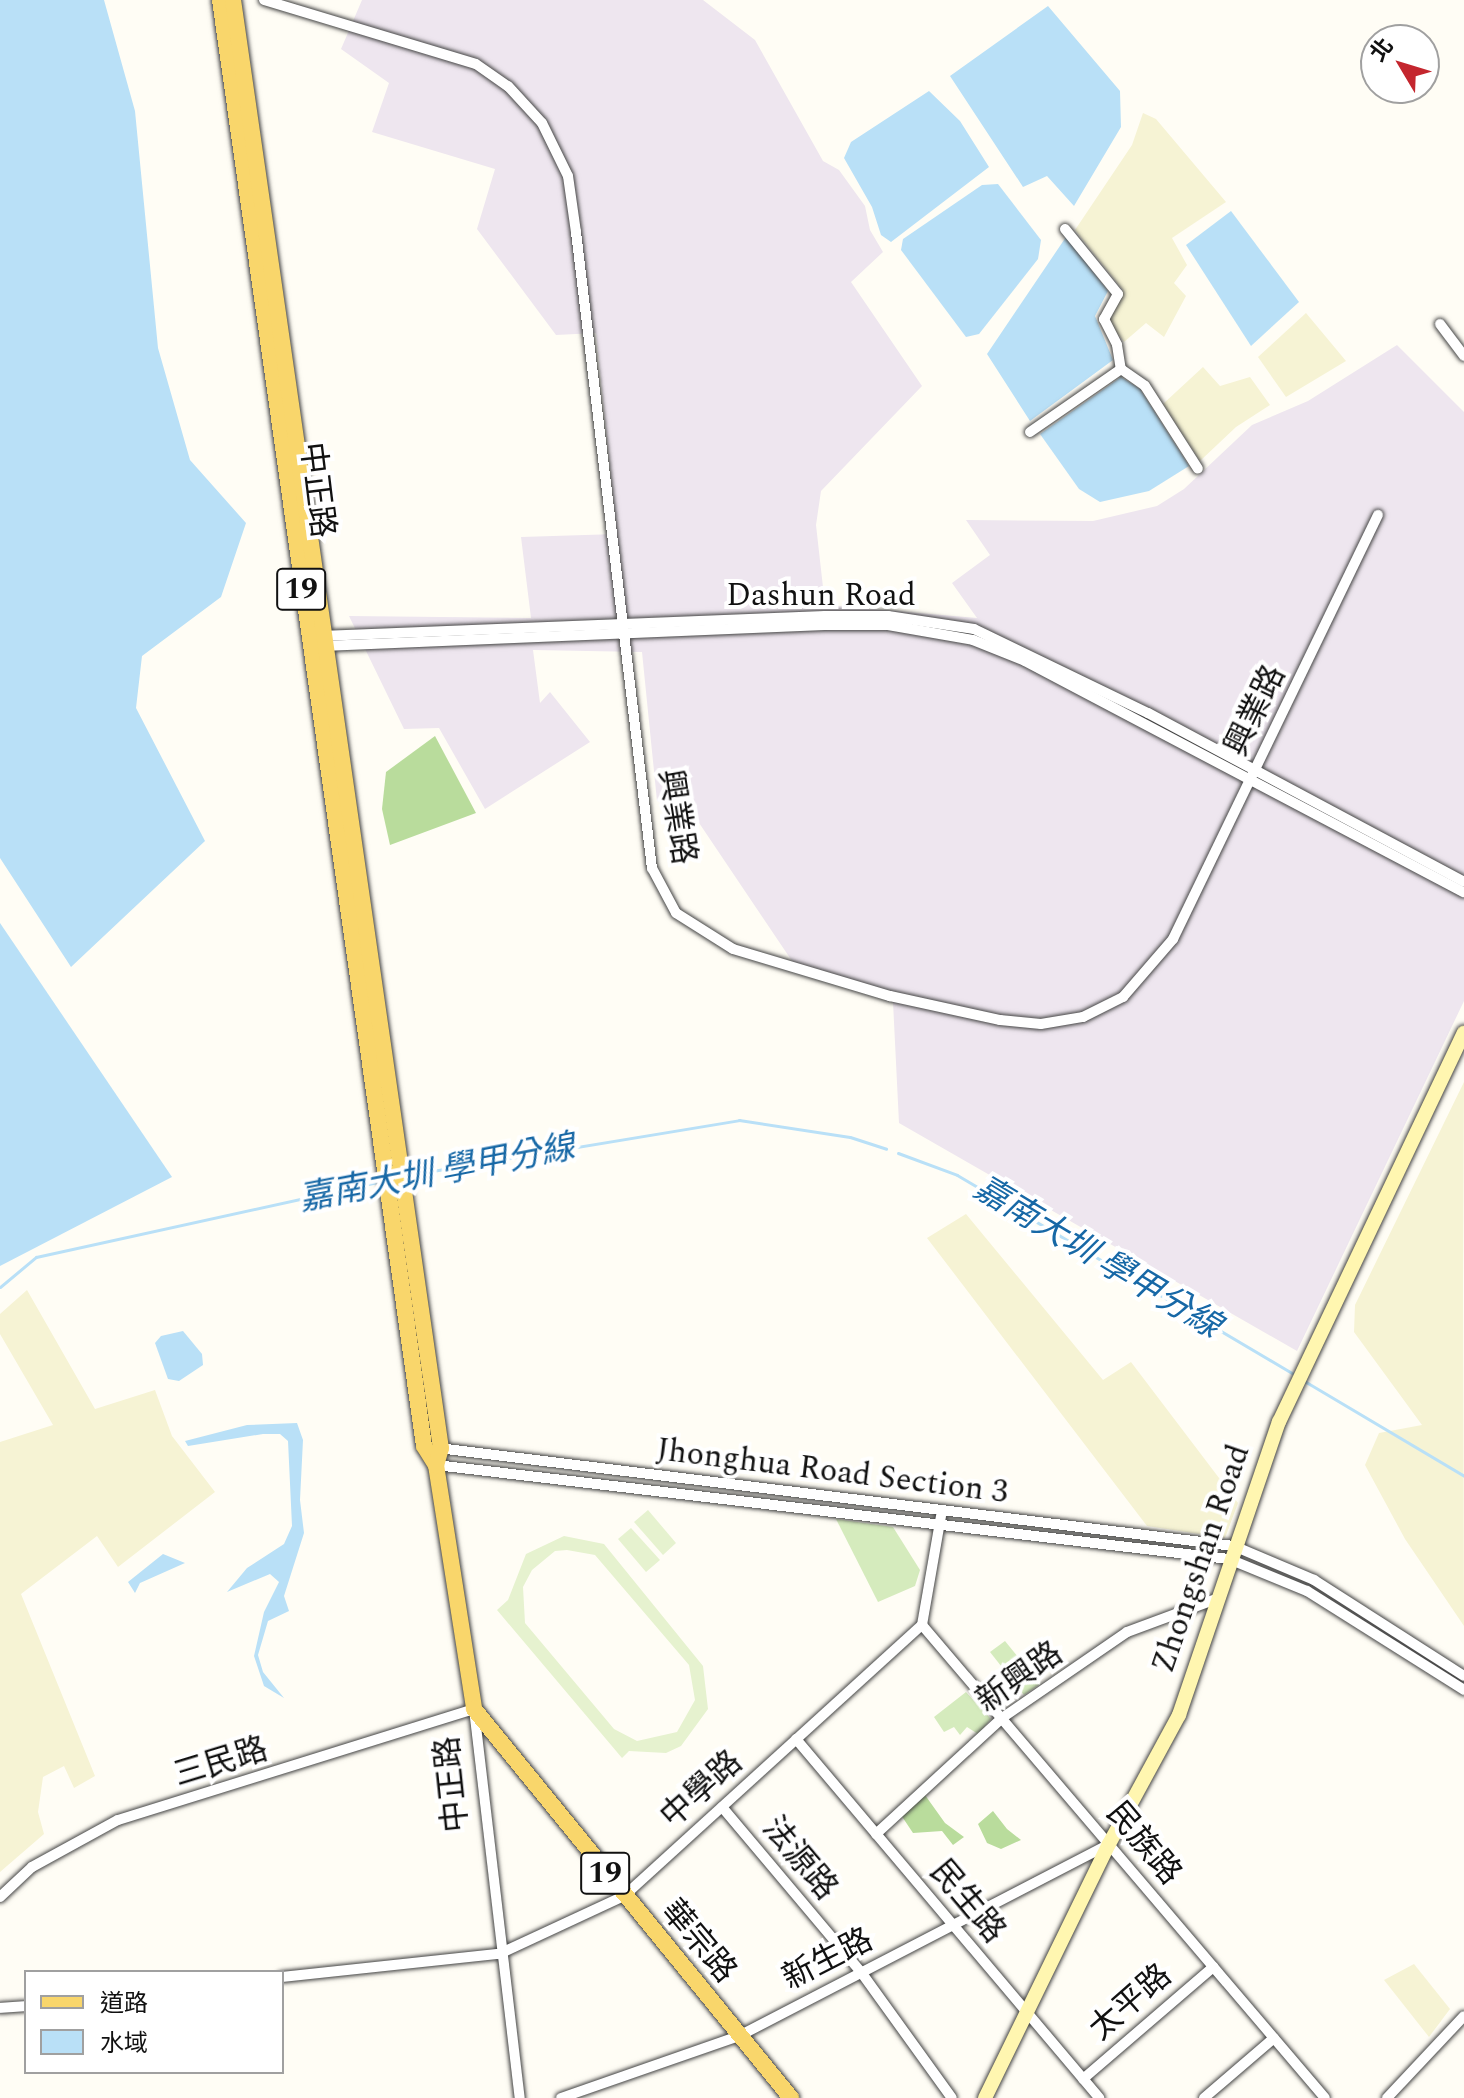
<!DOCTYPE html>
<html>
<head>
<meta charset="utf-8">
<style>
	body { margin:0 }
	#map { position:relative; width:1464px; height:2098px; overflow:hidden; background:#fffdf5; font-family:Spectral,"Noto Sans TC",serif }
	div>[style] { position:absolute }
	.industrial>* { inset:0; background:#eee6ef }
	.farmland>* { inset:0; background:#f6f3d4 }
	.green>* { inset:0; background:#d5ebbd }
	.forest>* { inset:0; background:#b9dc9c }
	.pitch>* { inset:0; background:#e6f2cf }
	.water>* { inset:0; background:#b9e0f7 }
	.stream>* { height:3px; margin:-1.5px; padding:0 1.5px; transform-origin:1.5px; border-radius:1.5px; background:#b9e0f7 }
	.roads { filter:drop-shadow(0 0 2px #444) drop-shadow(0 0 2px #444) }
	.minor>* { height:10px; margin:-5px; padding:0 5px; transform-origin:5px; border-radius:5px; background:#fff }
	.secondary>* { height:14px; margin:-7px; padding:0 7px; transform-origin:7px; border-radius:7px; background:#fff6b0 }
	.primary>* { height:16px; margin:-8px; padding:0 8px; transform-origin:8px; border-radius:8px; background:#f9d66b }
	span { translate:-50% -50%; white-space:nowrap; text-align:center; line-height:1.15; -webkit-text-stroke:8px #fff; paint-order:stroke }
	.shield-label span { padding:2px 6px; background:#fff; border:2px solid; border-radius:6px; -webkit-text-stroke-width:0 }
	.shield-label { font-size:30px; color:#111; font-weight:700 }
	.street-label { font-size:32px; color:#111 }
	.water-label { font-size:34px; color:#1768a6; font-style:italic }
	.legend { position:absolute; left:24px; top:1970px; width:260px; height:104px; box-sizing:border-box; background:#fff; border:2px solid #a0a0a0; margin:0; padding:10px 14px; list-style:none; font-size:24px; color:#111 }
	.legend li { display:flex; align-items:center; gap:16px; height:40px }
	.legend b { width:40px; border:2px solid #a0a0a0 }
	.north { position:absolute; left:1360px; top:24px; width:80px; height:80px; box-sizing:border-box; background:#fff; border:2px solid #a0a0a0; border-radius:50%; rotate:308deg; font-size:22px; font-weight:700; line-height:32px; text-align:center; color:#111 }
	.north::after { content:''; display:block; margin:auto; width:28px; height:36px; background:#c4262e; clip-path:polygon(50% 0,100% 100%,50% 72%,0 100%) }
</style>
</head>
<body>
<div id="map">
	<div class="industrial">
		<i style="clip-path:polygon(362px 0,703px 0,755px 40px,823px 161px,839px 170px,865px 206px,870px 230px,883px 252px,851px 282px,922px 386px,821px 491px,816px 525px,825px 605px,977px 618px,952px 583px,990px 555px,966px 520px,1093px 521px,1157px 506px,1184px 489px,1252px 425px,1308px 401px,1397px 345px,1464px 412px,1464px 1001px,1297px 1351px,899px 1123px,893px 1002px,794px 964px,689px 808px,657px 801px,642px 652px,533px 650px,540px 703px,550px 692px,590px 742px,485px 809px,439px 728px,404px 729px,349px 616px,531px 618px,521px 537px,617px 534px,596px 333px,556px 335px,477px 229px,495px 169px,372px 132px,389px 83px,341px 49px)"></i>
	</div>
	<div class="farmland">
		<i style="clip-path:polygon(1143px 113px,1156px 119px,1226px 202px,1172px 238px,1187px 265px,1174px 283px,1186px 296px,1164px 337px,1146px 323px,1124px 342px,1109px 322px,1123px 290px,1075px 230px,1132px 145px)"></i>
		<i style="clip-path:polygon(1306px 313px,1346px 361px,1286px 397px,1258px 357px)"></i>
		<i style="clip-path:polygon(1203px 367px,1220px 386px,1250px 377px,1270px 405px,1236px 427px,1200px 461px,1163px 404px)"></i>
		<i style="clip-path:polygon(1464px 1082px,1463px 1287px,1464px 1626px,1405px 1539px,1365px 1465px,1379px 1433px,1422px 1425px,1354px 1332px,1355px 1305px)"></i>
		<i style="clip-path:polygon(966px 1214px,1103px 1380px,1131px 1362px,1238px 1503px,1225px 1538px,1147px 1526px,927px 1238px)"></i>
		<i style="clip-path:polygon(27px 1290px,95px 1409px,155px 1390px,172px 1436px,215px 1492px,118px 1567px,97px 1536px,21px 1594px,95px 1776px,74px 1788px,64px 1766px,43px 1777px,38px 1812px,44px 1834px,0 1872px,0 1442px,53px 1425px,0 1334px,0 1314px)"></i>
		<i style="clip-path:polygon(1414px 1964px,1450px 2009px,1429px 2037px,1384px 1980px)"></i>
	</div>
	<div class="green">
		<i style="clip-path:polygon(836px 1519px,893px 1527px,920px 1570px,915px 1586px,878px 1602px)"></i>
		<i style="clip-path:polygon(1005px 1641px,1040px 1684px,1024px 1695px,990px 1652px)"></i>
		<i style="clip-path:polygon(966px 1692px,991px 1719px,978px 1734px,967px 1727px,960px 1735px,954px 1727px,944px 1732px,934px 1717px)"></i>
	</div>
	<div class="forest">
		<i style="clip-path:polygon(435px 736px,476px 813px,390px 845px,382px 809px,386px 772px)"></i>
		<i style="clip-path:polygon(925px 1795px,945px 1823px,964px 1837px,953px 1845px,942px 1831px,913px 1833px,901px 1815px)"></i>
		<i style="clip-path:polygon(993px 1811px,1007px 1829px,1021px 1840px,1001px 1849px,987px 1843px,978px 1824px)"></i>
	</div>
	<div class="pitch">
		<i style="clip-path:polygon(648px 1510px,676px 1543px,663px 1555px,634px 1522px)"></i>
		<i style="clip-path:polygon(631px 1528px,660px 1560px,646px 1572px,618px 1539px)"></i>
		<i style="clip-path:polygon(evenodd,564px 1536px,604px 1544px,703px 1666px,708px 1709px,681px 1746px,666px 1753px,629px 1751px,622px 1758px,497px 1610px,508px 1600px,526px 1554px,564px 1536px,567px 1550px,595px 1555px,689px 1665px,695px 1700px,677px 1732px,637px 1741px,614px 1729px,525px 1623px,523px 1587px,532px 1570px,555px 1551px,567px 1550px)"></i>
	</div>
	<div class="water">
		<i style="clip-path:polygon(0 0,104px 0,135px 111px,158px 348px,190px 460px,246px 523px,221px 597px,142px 656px,136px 708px,205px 841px,71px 967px,0 858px)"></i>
		<i style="clip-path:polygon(1048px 6px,1120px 91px,1121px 127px,1074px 206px,1047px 176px,1023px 187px,950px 76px)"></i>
		<i style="clip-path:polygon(929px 91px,960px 121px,989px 167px,891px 242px,881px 235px,872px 207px,844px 158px,851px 142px)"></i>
		<i style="clip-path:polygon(998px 184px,1041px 240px,1038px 259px,979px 334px,966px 337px,901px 250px,903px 239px,982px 185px)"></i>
		<i style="clip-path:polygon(1231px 211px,1299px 302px,1251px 346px,1186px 245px)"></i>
		<i style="clip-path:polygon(1066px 237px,1108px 291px,1095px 316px,1113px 360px,1030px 421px,987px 354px)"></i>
		<i style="clip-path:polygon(1121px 377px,1140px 389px,1189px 466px,1149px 491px,1100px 502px,1079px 489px,1040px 434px)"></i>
		<i style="clip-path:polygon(0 923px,172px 1177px,0 1266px)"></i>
		<i style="clip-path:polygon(183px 1331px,202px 1354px,203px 1365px,179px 1381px,168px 1379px,155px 1343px,161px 1336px)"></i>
		<i style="clip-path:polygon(297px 1423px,303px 1440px,300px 1500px,304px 1533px,284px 1596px,289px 1611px,268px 1621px,258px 1655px,263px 1672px,284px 1698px,264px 1686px,254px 1656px,264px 1612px,279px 1582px,270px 1574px,227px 1592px,247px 1568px,284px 1544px,292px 1526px,288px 1441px,280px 1434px,263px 1434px,188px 1446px,185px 1441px,247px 1425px)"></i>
		<i style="clip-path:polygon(163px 1554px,185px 1563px,140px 1583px,135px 1593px,128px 1582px)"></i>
	</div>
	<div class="stream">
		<i style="left:898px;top:1153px;width:63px;rotate:20.4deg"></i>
		<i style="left:957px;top:1175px;width:389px;rotate:30.6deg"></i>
		<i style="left:408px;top:1175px;width:336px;rotate:-9.4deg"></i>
		<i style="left:739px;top:1120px;width:112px;rotate:8.7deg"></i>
		<i style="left:850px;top:1137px;width:38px;rotate:18deg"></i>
		<i style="left:0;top:1287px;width:47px;rotate:-39.8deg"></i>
		<i style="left:36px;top:1257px;width:353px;rotate:-12.4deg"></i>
		<i style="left:1306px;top:1382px;width:184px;rotate:30.7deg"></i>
	</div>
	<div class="roads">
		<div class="minor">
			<i style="left:264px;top:0;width:221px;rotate:16.8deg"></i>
			<i style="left:476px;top:64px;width:39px;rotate:35deg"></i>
			<i style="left:508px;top:86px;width:50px;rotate:47.4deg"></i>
			<i style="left:542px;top:123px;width:59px;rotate:63.9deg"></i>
			<i style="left:568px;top:176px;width:57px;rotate:81.9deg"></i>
			<i style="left:576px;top:232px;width:641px;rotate:83.19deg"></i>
			<i style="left:652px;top:868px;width:51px;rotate:61.9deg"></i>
			<i style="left:676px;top:913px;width:67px;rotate:32.3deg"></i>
			<i style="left:733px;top:949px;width:164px;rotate:16.7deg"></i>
			<i style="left:890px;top:996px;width:113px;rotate:12.3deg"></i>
			<i style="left:1000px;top:1020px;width:41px;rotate:5.6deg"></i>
			<i style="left:1041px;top:1024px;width:43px;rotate:-9.5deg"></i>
			<i style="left:1083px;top:1017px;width:45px;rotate:-26.6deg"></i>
			<i style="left:1123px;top:997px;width:77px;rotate:-49.2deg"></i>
			<i style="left:1173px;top:939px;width:471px;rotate:-64.2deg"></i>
			<i style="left:1065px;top:229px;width:84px;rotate:50.8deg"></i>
			<i style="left:1118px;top:294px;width:29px;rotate:119deg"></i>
			<i style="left:1104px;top:319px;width:29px;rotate:63deg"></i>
			<i style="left:1117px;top:345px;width:24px;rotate:81deg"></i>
			<i style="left:1121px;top:369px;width:29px;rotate:35deg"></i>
			<i style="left:1145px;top:386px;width:98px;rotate:57.4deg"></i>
			<i style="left:1440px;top:324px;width:40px;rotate:53deg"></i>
			<i style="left:1030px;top:432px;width:111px;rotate:-34.7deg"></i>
			<i style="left:321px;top:636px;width:504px;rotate:-2.27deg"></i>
			<i style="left:825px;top:616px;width:63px"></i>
			<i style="left:888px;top:616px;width:87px;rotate:8.6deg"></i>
			<i style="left:974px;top:629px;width:193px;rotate:25.8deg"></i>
			<i style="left:1148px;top:713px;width:358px;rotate:28.1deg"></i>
			<i style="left:323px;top:646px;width:502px;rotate:-2.4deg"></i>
			<i style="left:825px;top:625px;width:63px"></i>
			<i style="left:888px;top:625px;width:86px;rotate:10deg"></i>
			<i style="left:973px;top:640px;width:56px;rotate:22deg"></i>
			<i style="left:1025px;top:661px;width:496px;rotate:27.8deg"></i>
			<i style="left:438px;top:1448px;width:802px;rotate:7.02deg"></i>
			<i style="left:1234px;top:1546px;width:87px;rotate:23deg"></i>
			<i style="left:1314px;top:1580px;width:178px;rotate:32.6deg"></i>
			<i style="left:436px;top:1465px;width:799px;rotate:6.76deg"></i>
			<i style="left:1229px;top:1559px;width:84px;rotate:22.3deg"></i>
			<i style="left:1307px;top:1591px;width:186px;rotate:32.2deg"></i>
			<i style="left:922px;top:1625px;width:621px;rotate:49.57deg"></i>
			<i style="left:796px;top:1739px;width:470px;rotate:49.8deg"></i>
			<i style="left:722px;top:1807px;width:216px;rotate:49.9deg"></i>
			<i style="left:861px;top:1972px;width:155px;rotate:54.2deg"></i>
			<i style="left:876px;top:1834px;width:171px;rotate:-42.6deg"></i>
			<i style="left:1002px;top:1718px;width:152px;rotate:-34.5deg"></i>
			<i style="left:1127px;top:1632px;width:95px;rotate:-20.3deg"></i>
			<i style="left:0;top:1897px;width:44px;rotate:-43.2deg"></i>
			<i style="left:32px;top:1867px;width:98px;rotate:-28.7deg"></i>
			<i style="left:118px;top:1820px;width:373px;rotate:-17.3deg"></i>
			<i style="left:474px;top:1709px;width:392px;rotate:83.3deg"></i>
			<i style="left:282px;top:1977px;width:218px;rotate:-6.1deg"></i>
			<i style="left:499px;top:1954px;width:138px;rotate:-24.9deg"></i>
			<i style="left:624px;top:1896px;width:403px;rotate:-42.3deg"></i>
			<i style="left:922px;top:1625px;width:111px;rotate:-80.1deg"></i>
			<i style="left:0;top:2008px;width:26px;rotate:-4deg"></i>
			<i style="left:1083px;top:2079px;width:172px;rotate:-40.7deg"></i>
			<i style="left:561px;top:2098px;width:188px;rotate:-19.2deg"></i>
			<i style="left:739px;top:2036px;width:417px;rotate:-27.4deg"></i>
			<i style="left:1204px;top:2098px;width:92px;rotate:-40.6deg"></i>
			<i style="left:1387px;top:2098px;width:112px;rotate:-46.8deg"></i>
		</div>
		<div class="secondary">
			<i style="left:985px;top:2098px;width:283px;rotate:-64deg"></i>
			<i style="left:1109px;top:1844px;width:147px;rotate:-61.5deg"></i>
			<i style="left:1179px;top:1715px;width:310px;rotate:-71.2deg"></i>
			<i style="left:1279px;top:1422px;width:431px;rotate:-64.6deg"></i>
		</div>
		<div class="primary">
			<i style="left:220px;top:0;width:1460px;rotate:81.97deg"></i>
			<i style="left:424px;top:1446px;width:22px;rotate:58deg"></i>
			<i style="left:436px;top:1465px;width:247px;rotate:81.1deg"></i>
			<i style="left:474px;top:1709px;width:502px;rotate:50.82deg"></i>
			<i style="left:233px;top:0;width:1463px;rotate:81.83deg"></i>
			<i style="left:441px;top:1448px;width:18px;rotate:106deg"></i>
		</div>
	</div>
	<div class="shield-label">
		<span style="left:301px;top:589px">19</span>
		<span style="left:605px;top:1873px">19</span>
	</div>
	<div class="street-label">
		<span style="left:316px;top:490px;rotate:83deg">中正路</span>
		<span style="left:821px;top:596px">Dashun Road</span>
		<span style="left:1256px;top:711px;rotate:-64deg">興業路</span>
		<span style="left:676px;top:817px;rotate:81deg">興業路</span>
		<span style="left:832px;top:1472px;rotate:7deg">Jhonghua Road Section 3</span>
		<span style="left:1202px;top:1559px;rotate:-71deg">Zhongshan Road</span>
		<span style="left:1020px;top:1678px;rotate:-35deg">新興路</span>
		<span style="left:221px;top:1763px;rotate:-17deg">三民路</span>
		<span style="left:453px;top:1784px;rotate:-96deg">中正路</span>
		<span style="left:702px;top:1790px;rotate:-42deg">中學路</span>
		<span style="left:1143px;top:1844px;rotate:50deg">民族路</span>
		<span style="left:799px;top:1859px;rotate:50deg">法源路</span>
		<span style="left:967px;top:1902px;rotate:50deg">民生路</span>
		<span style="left:698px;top:1942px;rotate:50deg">華宗路</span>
		<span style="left:828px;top:1960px;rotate:-27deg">新生路</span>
		<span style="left:1131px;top:2003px;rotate:-41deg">太平路</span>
	</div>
	<div class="water-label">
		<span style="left:437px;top:1174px;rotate:-11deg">嘉南大圳 學甲分線</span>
		<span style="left:1097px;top:1258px;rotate:31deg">嘉南大圳 學甲分線</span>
	</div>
	<ul class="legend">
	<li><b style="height:10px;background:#f9d66b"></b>道路</li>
	<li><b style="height:22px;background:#b9e0f7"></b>水域</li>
	</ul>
	<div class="north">北</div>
</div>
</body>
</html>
